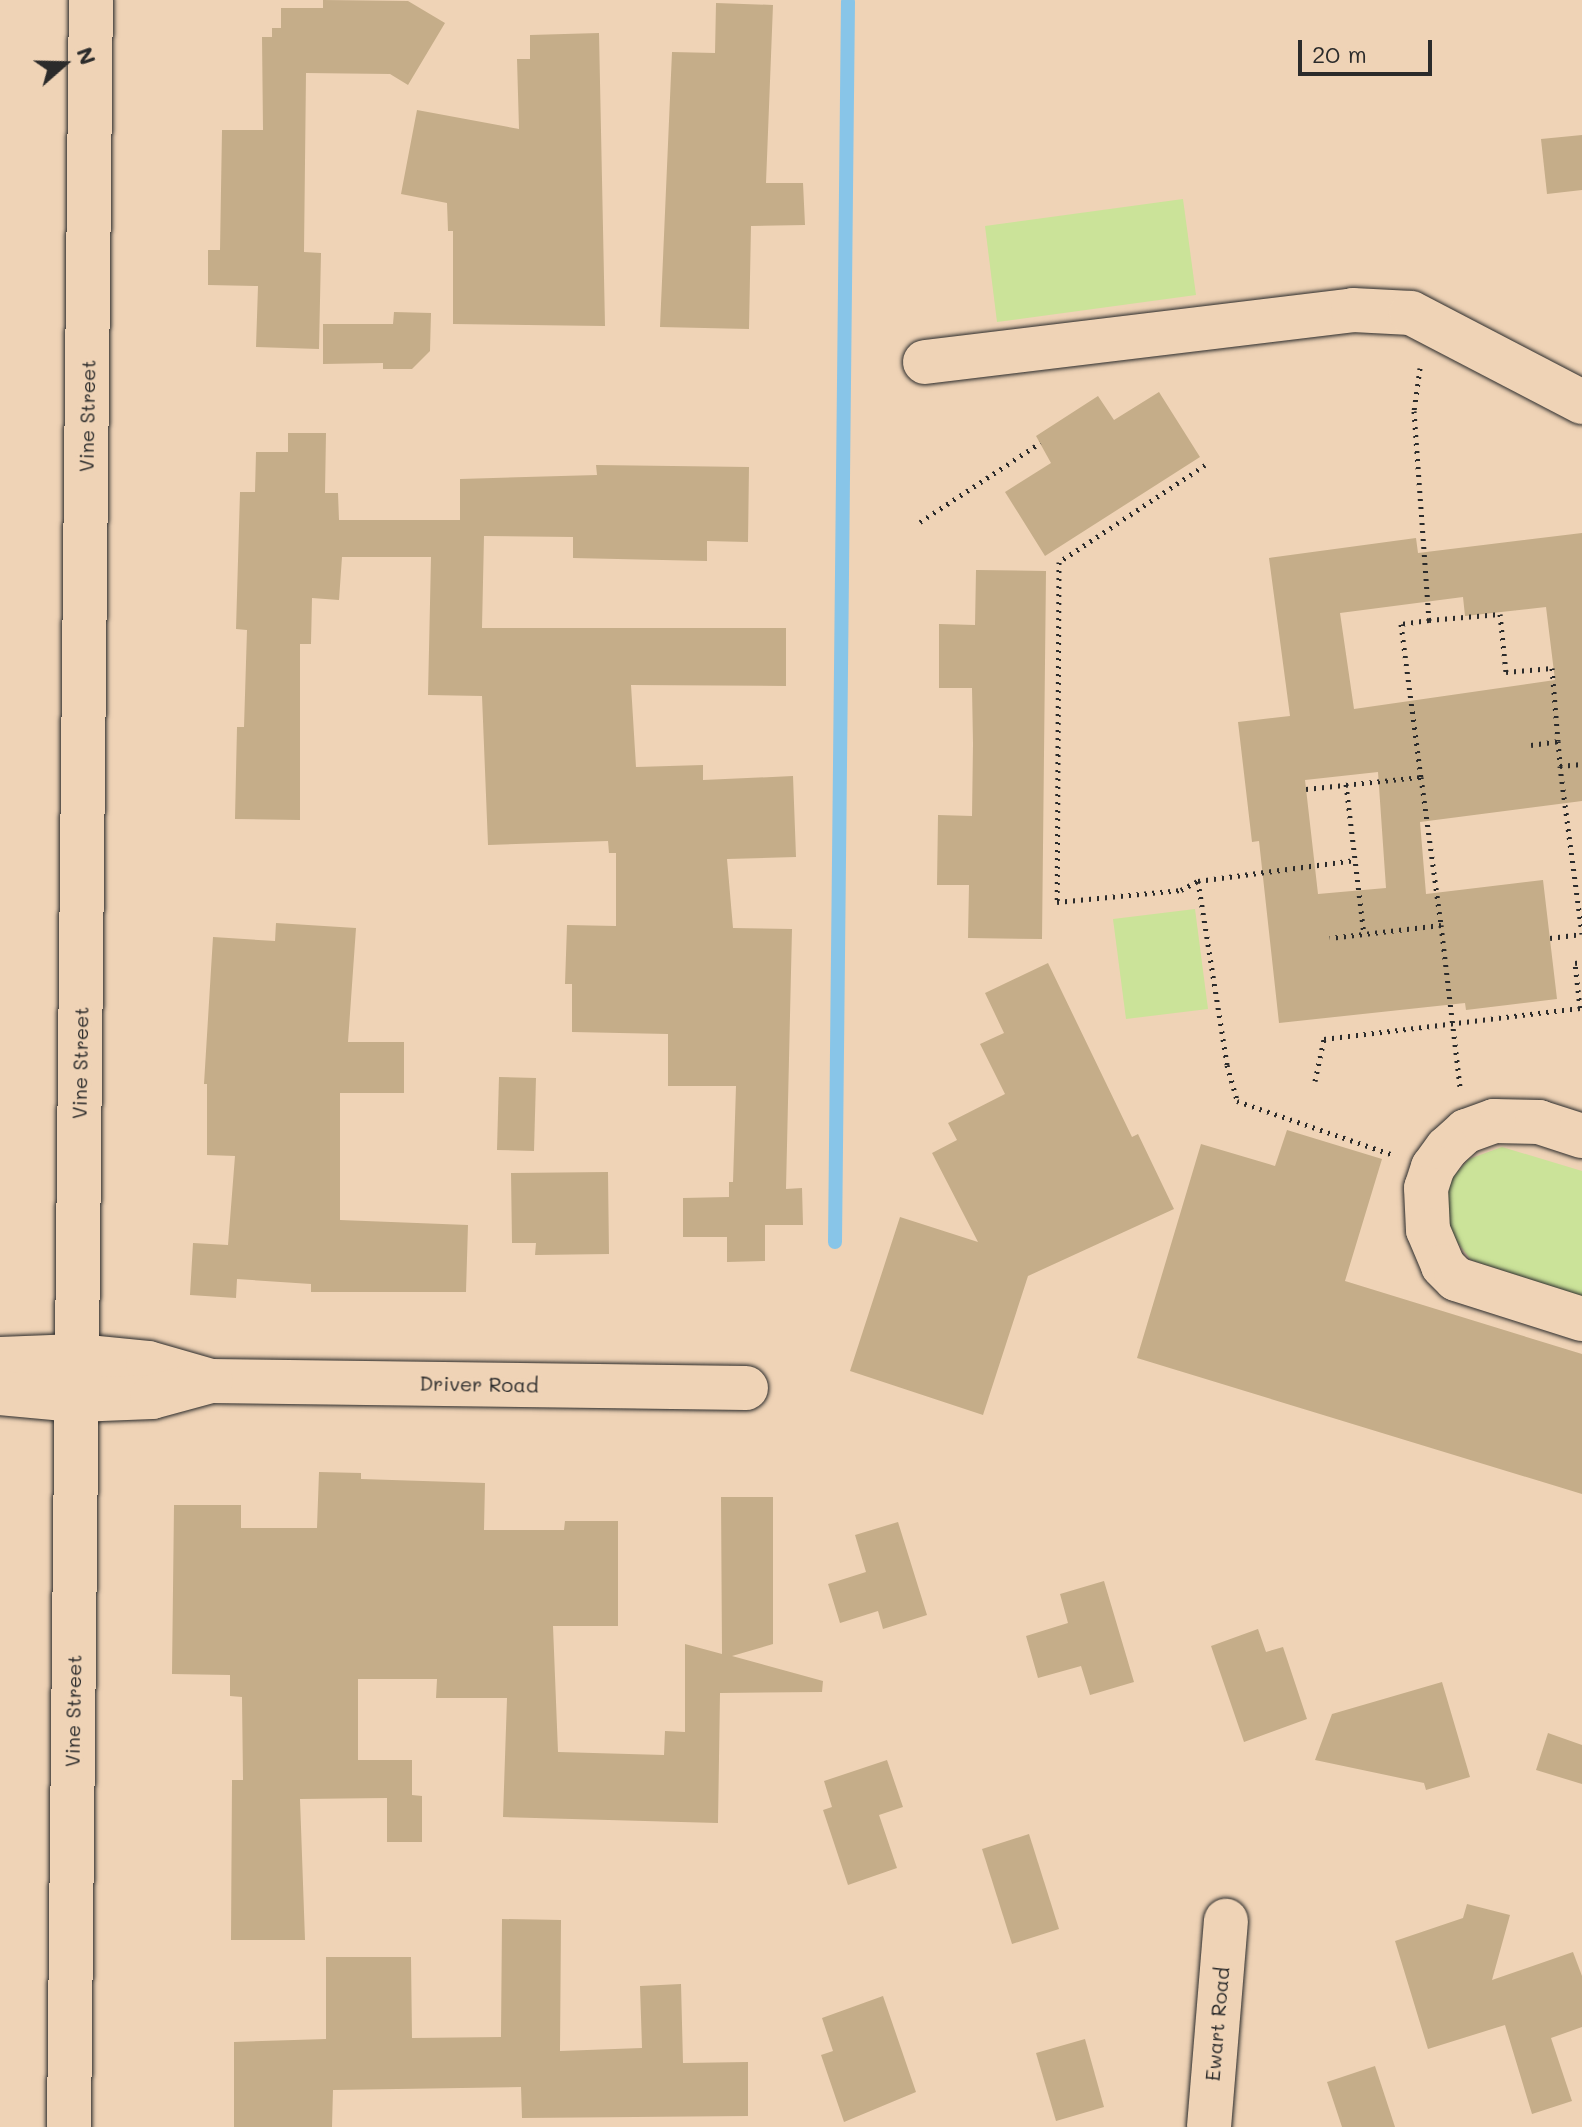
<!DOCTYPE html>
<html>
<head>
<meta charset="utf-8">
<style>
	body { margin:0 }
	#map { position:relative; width:1582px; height:2127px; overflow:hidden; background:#efd3b6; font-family:Mali,sans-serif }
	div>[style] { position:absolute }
	.green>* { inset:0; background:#cbe399 }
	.stream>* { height:14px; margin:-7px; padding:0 7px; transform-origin:7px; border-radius:7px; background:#88c5e8 }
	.building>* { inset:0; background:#c5ad89 }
	.path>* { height:5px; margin-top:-2.5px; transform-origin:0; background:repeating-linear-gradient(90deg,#2b2b2b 0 2px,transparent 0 8px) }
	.roads { filter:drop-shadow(0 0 2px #2b2b2b) drop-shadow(0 0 2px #2b2b2b) }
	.minor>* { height:44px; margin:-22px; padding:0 22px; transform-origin:22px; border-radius:22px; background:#efd3b6 }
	span { translate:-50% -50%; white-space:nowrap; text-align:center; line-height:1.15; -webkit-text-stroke:7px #efd3b6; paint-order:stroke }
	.street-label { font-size:20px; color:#2b2b2b }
	.north { position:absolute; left:24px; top:24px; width:80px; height:80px; -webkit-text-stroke:6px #efd3b6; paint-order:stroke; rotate:70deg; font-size:22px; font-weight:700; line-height:32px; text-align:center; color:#2b2b2b }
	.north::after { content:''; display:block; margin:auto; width:28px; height:36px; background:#2b2b2b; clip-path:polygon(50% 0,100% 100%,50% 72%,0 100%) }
	.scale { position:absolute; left:1298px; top:40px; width:134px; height:36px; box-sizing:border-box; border:4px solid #2b2b2b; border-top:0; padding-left:10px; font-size:24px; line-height:28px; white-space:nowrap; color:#2b2b2b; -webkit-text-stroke:6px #efd3b6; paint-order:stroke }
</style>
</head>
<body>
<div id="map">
	<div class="green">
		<i style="clip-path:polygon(1183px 199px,1196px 295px,997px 322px,985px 226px)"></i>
		<i style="clip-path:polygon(1195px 909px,1208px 1009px,1126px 1019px,1113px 919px)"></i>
		<i style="clip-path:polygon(1502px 1147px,1582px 1171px,1582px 1297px,1471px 1260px,1451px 1234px,1442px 1189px,1469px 1159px)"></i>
	</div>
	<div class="stream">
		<i style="left:835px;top:1242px;width:1240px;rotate:-89.4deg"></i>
	</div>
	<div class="building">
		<i style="clip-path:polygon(323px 0,408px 1px,445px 23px,408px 85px,390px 74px,306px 73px,304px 252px,321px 253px,319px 349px,256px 347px,258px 286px,208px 285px,208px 250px,220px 250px,222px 130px,263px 130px,262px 37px,272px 37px,272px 28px,281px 28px,281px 8px,323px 8px)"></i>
		<i style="clip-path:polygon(716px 3px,773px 5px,766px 183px,803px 183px,805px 225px,751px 226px,749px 329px,660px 327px,672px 52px,715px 53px)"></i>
		<i style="clip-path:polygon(599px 33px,605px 326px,453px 324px,453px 231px,448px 231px,447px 203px,401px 194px,417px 110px,519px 129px,517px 59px,530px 59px,530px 35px)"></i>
		<i style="clip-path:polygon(1582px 135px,1582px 190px,1547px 194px,1541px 139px)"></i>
		<i style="clip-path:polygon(394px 312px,431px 313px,430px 351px,412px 369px,383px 369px,383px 363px,323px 364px,323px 324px,393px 324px)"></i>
		<i style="clip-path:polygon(1159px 392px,1200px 457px,1045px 556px,1005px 492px,1051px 463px,1036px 436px,1098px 396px,1114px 420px)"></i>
		<i style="clip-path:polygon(288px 433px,326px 433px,325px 493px,338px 493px,339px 520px,460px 520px,460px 479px,597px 475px,596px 465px,749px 467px,748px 542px,707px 541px,707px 561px,573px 558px,573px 537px,484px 536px,482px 628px,786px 628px,786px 686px,631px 685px,636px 767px,703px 765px,703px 780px,793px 776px,796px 857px,727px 859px,733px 928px,792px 929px,786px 1189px,802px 1188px,803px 1225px,765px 1225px,765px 1261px,727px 1262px,727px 1237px,683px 1237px,683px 1198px,729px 1197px,729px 1182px,733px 1182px,736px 1086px,668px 1086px,668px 1034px,572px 1032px,572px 984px,565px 984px,567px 925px,616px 926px,616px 853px,609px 853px,608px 841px,488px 845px,482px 696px,428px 695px,431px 557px,342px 557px,339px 600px,312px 598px,311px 644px,300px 644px,300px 820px,235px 819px,237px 727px,244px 727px,247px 630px,236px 629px,240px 492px,255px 492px,256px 452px,288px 452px)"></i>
		<i style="clip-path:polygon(evenodd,1582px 533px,1582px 801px,1420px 822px,1426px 894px,1543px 880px,1557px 999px,1466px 1010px,1465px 1003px,1279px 1023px,1259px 841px,1252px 842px,1238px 722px,1290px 716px,1269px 558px,1416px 538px,1418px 553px,1582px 533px,1463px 597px,1465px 616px,1546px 607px,1555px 680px,1354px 709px,1340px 613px,1463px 597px,1582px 533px,1378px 772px,1386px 888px,1318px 894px,1305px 780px,1378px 772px)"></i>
		<i style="clip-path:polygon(976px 570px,1046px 571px,1042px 939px,968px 938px,969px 885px,937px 885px,938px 815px,972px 816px,973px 744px,972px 688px,939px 688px,939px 624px,975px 625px)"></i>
		<i style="clip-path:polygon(276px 923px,356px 928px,348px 1042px,404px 1042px,404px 1093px,340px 1093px,340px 1220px,468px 1225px,466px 1292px,311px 1292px,311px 1284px,237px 1279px,236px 1298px,190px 1295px,193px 1243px,228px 1245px,235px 1156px,207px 1155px,207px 1084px,204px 1084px,213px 937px,275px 941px)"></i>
		<i style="clip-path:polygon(1048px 963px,1132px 1137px,1138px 1134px,1174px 1209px,1028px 1276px,983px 1415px,850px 1371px,900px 1217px,978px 1242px,932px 1153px,957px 1140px,948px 1123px,1005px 1094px,980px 1044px,1004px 1033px,985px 993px)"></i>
		<i style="clip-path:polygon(499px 1077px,536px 1078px,534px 1151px,497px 1150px)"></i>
		<i style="clip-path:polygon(1287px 1130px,1382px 1159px,1345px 1281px,1582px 1354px,1582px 1494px,1137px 1358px,1201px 1144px,1275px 1166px)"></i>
		<i style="clip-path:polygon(608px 1172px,609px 1254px,535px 1255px,536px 1243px,512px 1243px,511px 1173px)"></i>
		<i style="clip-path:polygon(319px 1472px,361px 1473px,361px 1479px,485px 1483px,484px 1530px,564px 1530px,565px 1521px,618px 1521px,618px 1626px,553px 1626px,558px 1752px,664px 1755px,665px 1731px,685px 1732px,685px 1644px,722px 1654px,721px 1497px,773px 1497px,773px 1644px,732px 1656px,823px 1681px,822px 1692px,720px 1693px,718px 1823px,503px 1817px,507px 1698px,436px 1698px,437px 1679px,358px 1679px,358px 1760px,412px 1760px,412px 1795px,422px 1796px,422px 1842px,387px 1842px,387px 1798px,300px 1799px,305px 1940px,231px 1940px,232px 1780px,243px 1780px,242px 1697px,230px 1696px,230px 1675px,172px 1674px,174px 1505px,241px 1505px,241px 1528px,317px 1528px)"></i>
		<i style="clip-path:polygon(898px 1522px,927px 1615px,883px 1629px,878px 1611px,840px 1623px,828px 1584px,866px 1572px,855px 1535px)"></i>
		<i style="clip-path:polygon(1104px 1581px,1134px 1682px,1090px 1695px,1081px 1666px,1038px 1678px,1026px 1636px,1068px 1623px,1060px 1594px)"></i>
		<i style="clip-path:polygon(1258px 1629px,1266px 1652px,1283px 1647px,1307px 1719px,1244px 1742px,1211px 1646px)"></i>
		<i style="clip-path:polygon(1442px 1682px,1470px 1777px,1426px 1790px,1424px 1783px,1315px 1760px,1332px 1714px)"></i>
		<i style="clip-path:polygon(1548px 1733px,1582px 1745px,1582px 1784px,1536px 1770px)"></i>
		<i style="clip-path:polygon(887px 1760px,903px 1807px,879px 1815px,897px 1868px,848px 1885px,823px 1810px,832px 1807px,824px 1781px)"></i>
		<i style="clip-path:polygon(1029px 1834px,1059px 1929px,1012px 1944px,982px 1849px)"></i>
		<i style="clip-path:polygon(1467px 1904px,1510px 1915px,1492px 1980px,1573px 1952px,1582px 1976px,1582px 2027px,1551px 2038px,1572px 2101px,1532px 2114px,1505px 2025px,1428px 2049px,1395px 1941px,1463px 1918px)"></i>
		<i style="clip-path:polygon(502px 1919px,561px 1920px,560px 2051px,642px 2048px,640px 1986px,681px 1984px,683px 2063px,748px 2062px,748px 2116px,522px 2118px,521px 2087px,333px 2090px,332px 2127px,234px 2127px,234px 2042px,326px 2039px,326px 1957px,411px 1957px,412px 2038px,501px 2037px)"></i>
		<i style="clip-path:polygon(883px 1996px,916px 2092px,844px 2122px,821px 2055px,833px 2051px,822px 2018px)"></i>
		<i style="clip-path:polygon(1085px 2039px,1104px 2107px,1056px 2121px,1036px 2053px)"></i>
		<i style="clip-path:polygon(1375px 2066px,1395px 2127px,1342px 2127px,1327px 2082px)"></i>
	</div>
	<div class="path">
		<i style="left:1420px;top:368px;width:43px;rotate:97.9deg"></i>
		<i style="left:1414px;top:411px;width:210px;rotate:85.9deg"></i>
		<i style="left:1429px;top:620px;width:28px;rotate:172deg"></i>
		<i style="left:1401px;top:624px;width:154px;rotate:82.6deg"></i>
		<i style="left:1205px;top:465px;width:175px;rotate:146.4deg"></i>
		<i style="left:1059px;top:562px;width:340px;rotate:90.3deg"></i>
		<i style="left:1057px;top:902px;width:125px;rotate:-5.5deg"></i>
		<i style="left:1181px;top:890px;width:19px;rotate:-28deg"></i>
		<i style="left:1198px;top:881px;width:159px;rotate:-7.6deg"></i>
		<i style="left:920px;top:522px;width:144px;rotate:-33.4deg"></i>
		<i style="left:1429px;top:620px;width:71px;rotate:-4.8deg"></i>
		<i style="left:1500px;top:614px;width:58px;rotate:84.1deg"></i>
		<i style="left:1506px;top:672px;width:46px;rotate:-5deg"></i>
		<i style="left:1552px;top:668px;width:73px;rotate:85.3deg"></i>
		<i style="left:1531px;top:745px;width:27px;rotate:-8deg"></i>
		<i style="left:1558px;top:741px;width:25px;rotate:85deg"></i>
		<i style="left:1346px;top:784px;width:151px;rotate:83.2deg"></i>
		<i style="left:1306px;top:789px;width:116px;rotate:-6deg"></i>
		<i style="left:1421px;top:777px;width:149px;rotate:82.3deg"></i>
		<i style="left:1441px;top:925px;width:112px;rotate:173.3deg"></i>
		<i style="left:1198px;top:881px;width:186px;rotate:81deg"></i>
		<i style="left:1227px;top:1065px;width:37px;rotate:74deg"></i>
		<i style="left:1237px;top:1101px;width:163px;rotate:19deg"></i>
		<i style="left:1441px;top:925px;width:163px;rotate:83.3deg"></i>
		<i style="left:1582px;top:934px;width:169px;rotate:-97.5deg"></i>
		<i style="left:1560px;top:766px;width:22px;rotate:-5deg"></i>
		<i style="left:1550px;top:938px;width:32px;rotate:-7deg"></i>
		<i style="left:1315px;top:1081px;width:43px;rotate:-77.9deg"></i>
		<i style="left:1324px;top:1039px;width:258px;rotate:-6.9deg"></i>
		<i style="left:1580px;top:1008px;width:45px;rotate:-96.3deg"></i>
		<i style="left:1575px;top:963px;width:7px;rotate:-8deg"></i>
	</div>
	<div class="roads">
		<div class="minor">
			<i style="left:925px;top:362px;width:431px;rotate:-6.9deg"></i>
			<i style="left:1353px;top:310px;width:58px;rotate:3deg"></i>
			<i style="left:1411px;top:313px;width:193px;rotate:27.5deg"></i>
			<i style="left:1582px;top:1136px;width:45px;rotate:-162deg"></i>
			<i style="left:1539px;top:1122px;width:45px;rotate:-178.7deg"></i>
			<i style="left:1494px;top:1121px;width:30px;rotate:160deg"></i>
			<i style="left:1466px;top:1131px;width:25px;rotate:138deg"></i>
			<i style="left:1447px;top:1148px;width:24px;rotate:126deg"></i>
			<i style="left:1433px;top:1167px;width:22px;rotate:108deg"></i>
			<i style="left:1426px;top:1188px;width:42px;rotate:87.3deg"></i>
			<i style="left:1428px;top:1230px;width:39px;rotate:67deg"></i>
			<i style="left:1443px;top:1266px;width:18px;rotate:45deg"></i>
			<i style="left:1456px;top:1279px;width:132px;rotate:17.6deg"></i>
			<i style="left:0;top:1359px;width:77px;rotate:-2.2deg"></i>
			<i style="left:77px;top:1356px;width:71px;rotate:5.6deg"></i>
			<i style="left:148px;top:1363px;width:66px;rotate:15.9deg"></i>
			<i style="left:211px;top:1381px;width:535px;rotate:0.75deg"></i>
			<i style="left:0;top:1393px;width:76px;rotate:5.3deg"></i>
			<i style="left:76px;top:1400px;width:76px;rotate:-2.3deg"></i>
			<i style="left:152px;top:1397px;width:61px;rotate:-15.2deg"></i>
			<i style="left:69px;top:2127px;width:2127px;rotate:-89.41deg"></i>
			<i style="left:1209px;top:2127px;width:207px;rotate:-85.3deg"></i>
		</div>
	</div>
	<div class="street-label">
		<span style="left:87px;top:416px;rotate:-89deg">Vine Street</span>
		<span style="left:80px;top:1063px;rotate:-89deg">Vine Street</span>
		<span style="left:479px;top:1384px;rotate:1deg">Driver Road</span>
		<span style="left:73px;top:1711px;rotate:-89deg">Vine Street</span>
		<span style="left:1217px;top:2024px;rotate:-85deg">Ewart Road</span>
	</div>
	<div class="north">N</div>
	<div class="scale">20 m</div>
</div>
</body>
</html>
